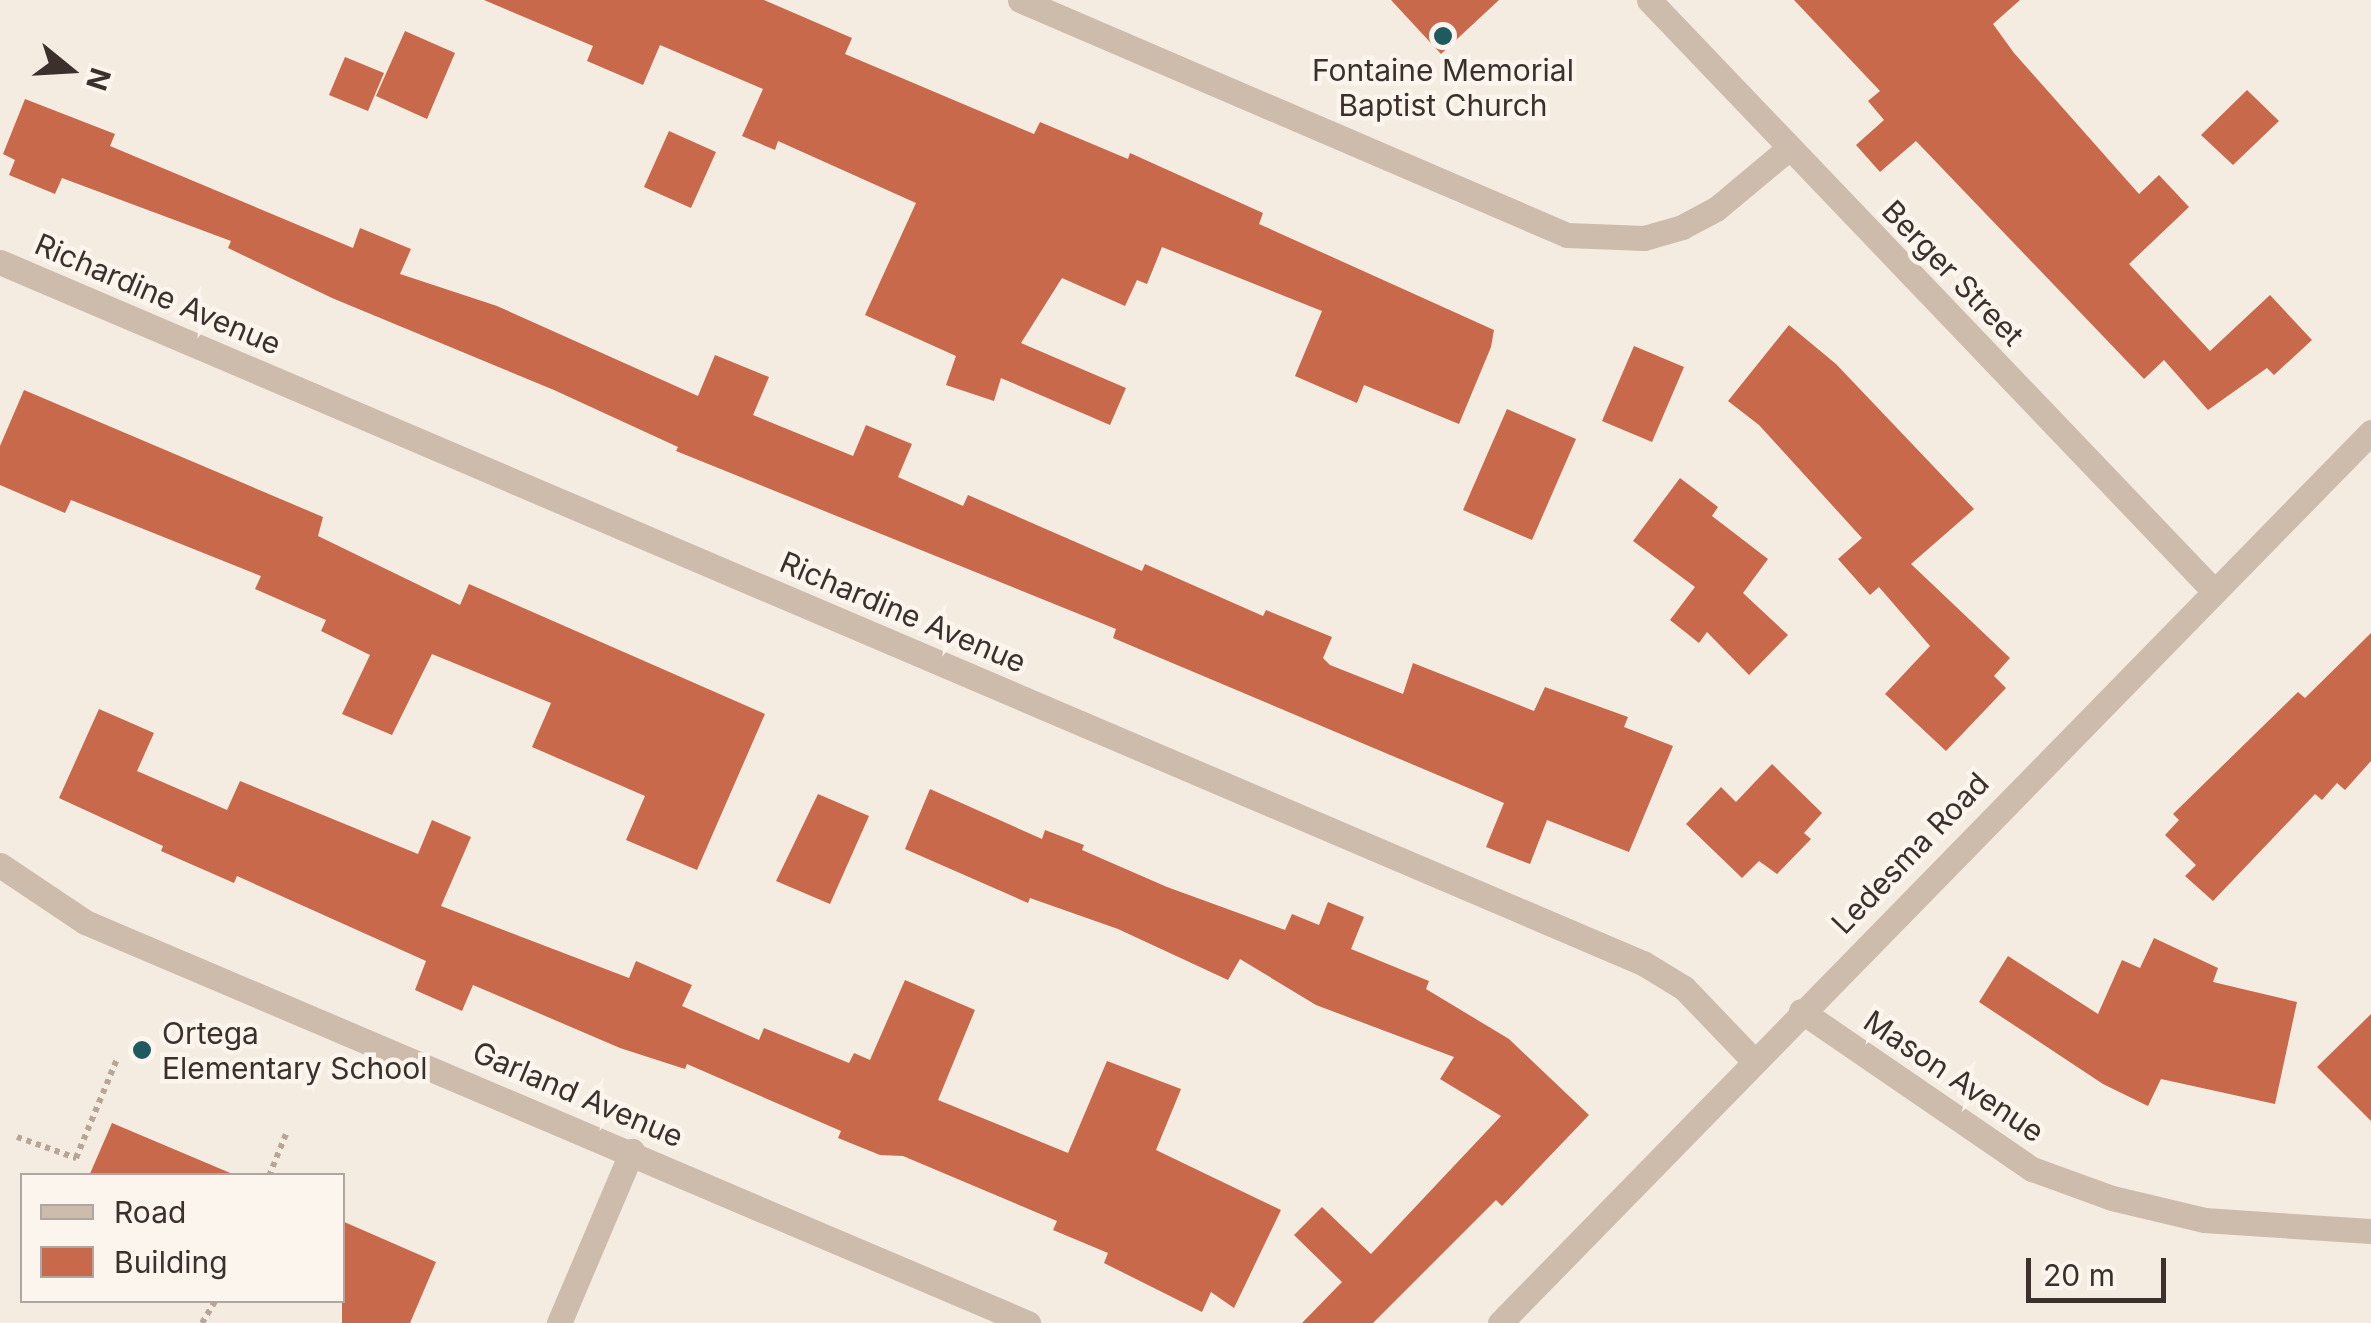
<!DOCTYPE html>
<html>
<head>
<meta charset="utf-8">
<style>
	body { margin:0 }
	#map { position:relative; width:2371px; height:1323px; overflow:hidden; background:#f4ebe1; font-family:Inter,sans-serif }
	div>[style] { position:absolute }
	.building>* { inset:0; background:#c8694b }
	.path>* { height:6px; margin-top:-3px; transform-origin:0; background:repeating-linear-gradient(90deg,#b9a596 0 5px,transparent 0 10px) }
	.street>* { height:25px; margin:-12.5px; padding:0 12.5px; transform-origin:12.5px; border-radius:12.5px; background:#cdbbac }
	.dots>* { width:28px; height:28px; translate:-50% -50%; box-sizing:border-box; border:5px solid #fbf5ee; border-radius:50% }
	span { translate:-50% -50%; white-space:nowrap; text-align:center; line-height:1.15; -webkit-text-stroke:9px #fbf5ee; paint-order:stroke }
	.poi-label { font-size:30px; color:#3b302b }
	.left { translate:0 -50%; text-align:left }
	.street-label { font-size:30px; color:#3b302b }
	.legend { position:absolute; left:20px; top:1173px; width:325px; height:130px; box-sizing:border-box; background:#fbf5ee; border:2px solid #aea6a0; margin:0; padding:12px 18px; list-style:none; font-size:30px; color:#3b302b }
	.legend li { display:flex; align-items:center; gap:20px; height:50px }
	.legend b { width:50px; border:2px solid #aea6a0 }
	.north { position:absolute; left:20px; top:20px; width:100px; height:100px; -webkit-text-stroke:8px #fbf5ee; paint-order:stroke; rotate:108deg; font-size:28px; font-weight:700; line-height:40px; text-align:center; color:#3b302b }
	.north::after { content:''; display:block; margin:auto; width:35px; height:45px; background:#3b302b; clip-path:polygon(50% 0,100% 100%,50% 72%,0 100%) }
	.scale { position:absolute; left:2026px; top:1258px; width:140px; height:45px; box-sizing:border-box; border:5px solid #3b302b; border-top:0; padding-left:12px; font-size:30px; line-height:35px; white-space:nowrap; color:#3b302b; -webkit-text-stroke:8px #fbf5ee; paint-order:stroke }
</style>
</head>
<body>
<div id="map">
	<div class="building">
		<i style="clip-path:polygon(484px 0,764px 0,852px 38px,845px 54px,1034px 134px,1040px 122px,1128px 159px,1130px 153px,1263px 213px,1259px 224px,1494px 330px,1491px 347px,1459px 424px,1364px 385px,1357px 403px,1295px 376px,1322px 311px,1162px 247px,1147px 284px,1137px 280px,1125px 306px,1062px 278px,1021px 343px,1126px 388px,1110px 425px,1001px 378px,994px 401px,946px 385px,956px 356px,865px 315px,916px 203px,778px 141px,775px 150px,742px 136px,763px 89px,660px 45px,643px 85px,587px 61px,593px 46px)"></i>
		<i style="clip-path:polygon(1391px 0,1499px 0,1441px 54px)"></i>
		<i style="clip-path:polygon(1794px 0,2020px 0,1993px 24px,2014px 53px,2139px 194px,2159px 175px,2189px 207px,2129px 264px,2210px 351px,2270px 295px,2312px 340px,2274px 375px,2267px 368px,2208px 410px,2164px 360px,2144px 379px,1916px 141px,1880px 172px,1856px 145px,1884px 120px,1868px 101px,1880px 91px)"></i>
		<i style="clip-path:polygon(405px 31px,455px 53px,427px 119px,376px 96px)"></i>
		<i style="clip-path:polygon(345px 57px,384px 73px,368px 111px,329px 95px)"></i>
		<i style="clip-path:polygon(2247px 90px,2279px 121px,2233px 165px,2201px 135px)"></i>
		<i style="clip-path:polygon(25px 99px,115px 134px,110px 146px,353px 248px,360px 228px,411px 249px,400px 274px,497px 306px,698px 396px,715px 355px,769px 377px,753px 415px,853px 456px,866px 425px,912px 444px,898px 477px,963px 506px,968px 495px,1142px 571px,1145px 564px,1263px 616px,1266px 610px,1332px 637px,1323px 658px,1330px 665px,1403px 694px,1413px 663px,1534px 711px,1545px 687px,1628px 717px,1624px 727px,1673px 746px,1629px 852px,1547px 820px,1530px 864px,1486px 847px,1504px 803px,1113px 638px,1116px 629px,676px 451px,678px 447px,554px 390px,332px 298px,228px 248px,231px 241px,62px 178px,55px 194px,9px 175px,15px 160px,3px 154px)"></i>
		<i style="clip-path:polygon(669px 131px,716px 152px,691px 208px,644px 187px)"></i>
		<i style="clip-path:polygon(1789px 325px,1836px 364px,1974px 509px,1911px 564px,2010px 658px,1994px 676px,2006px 688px,1946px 751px,1885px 694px,1930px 646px,1879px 587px,1870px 595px,1838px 559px,1862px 538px,1759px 425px,1728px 401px)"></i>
		<i style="clip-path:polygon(1634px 346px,1684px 367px,1652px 442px,1602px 421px)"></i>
		<i style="clip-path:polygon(24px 390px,323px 517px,318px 536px,460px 605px,469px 584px,765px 714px,697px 870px,626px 840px,645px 796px,532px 747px,551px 703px,432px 654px,392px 735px,342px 714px,370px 655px,321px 631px,326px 620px,255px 589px,261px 576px,71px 500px,65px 513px,0 485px,0 446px)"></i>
		<i style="clip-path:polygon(1507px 409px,1576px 439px,1532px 540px,1463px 510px)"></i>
		<i style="clip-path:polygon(1680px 478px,1718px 507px,1712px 516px,1768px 559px,1743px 593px,1788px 635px,1749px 675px,1707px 632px,1699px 643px,1670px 620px,1695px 587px,1633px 541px)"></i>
		<i style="clip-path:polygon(2371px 633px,2371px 761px,2345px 790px,2337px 783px,2322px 800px,2315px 794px,2213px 901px,2185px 876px,2196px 865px,2165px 835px,2179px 820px,2173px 814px,2298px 692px,2305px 698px)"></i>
		<i style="clip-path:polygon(99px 709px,154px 733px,137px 771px,227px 810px,240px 781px,418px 854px,432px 820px,471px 837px,441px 906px,629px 978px,636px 961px,692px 985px,682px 1006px,759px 1040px,764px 1028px,849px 1063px,854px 1053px,870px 1060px,905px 980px,975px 1010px,938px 1100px,1068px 1153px,1107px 1061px,1181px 1089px,1156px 1150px,1281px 1210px,1234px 1308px,1211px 1292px,1202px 1312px,1104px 1263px,1108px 1253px,1053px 1230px,1057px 1221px,903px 1156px,880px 1155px,838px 1138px,841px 1131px,687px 1064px,685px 1069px,620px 1048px,473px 985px,462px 1011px,415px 990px,426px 961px,237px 876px,234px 883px,161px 851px,163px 846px,59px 798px)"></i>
		<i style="clip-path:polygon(1772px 764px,1822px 813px,1804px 833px,1811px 839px,1777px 874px,1759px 861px,1742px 878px,1686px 824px,1721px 787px,1736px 802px)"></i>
		<i style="clip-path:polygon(930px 789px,1042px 839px,1045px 830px,1084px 845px,1082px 850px,1167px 887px,1285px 930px,1292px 914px,1319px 925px,1328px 902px,1364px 917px,1351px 949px,1429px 981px,1426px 989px,1509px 1039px,1589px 1115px,1502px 1206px,1496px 1200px,1373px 1323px,1302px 1323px,1342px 1282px,1294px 1235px,1322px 1207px,1371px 1254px,1501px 1116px,1440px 1079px,1454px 1057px,1316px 1005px,1240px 959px,1228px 980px,1118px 929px,1030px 898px,1028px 903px,905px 849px)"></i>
		<i style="clip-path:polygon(818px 794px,869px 816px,830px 904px,776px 881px)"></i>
		<i style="clip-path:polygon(2154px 938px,2218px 968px,2213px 982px,2297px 1002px,2275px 1104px,2161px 1079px,2148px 1106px,2103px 1084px,1979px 1002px,2008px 956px,2098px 1014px,2122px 960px,2140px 968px)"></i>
		<i style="clip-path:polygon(2371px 1014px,2371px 1121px,2317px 1067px)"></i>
		<i style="clip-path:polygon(112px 1123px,235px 1175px,235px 1176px,89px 1176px)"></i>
		<i style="clip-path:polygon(342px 1221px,436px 1262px,410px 1323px,342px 1323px)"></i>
	</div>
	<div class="path">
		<i style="left:17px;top:1137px;width:63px;rotate:19.6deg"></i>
		<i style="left:76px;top:1158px;width:107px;rotate:-67.5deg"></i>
		<i style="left:269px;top:1176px;width:45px;rotate:-68deg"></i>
		<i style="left:202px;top:1323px;width:27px;rotate:-59deg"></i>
	</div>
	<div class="street">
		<i style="left:1020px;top:0;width:595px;rotate:23.25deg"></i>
		<i style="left:1567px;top:235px;width:77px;rotate:2.2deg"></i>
		<i style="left:1644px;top:238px;width:40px;rotate:-16deg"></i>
		<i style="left:1682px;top:227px;width:38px;rotate:-28deg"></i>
		<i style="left:1716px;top:209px;width:94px;rotate:-39.8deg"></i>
		<i style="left:1649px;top:0;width:815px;rotate:46.29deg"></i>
		<i style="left:0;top:262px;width:1786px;rotate:23.11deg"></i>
		<i style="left:1643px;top:963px;width:48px;rotate:31.4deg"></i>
		<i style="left:1684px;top:988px;width:101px;rotate:46.2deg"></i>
		<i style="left:0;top:865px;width:102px;rotate:33.8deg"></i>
		<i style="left:85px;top:922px;width:1025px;rotate:23.04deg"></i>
		<i style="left:1801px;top:1011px;width:280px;rotate:34.4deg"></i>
		<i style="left:2032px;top:1169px;width:85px;rotate:19.9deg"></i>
		<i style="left:2112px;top:1198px;width:95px;rotate:13.4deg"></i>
		<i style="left:2204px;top:1220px;width:167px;rotate:3.8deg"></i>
		<i style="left:559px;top:1323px;width:187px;rotate:-67deg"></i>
		<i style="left:1500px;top:1323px;width:1246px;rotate:-45.65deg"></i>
	</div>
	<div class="dots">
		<i style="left:1443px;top:36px;background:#1f5a5e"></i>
		<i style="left:142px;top:1050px;background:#1f5a5e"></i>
	</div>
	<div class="poi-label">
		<span style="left:1443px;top:87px">Fontaine Memorial<br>Baptist Church</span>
		<span class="left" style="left:162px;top:1050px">Ortega<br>Elementary School</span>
	</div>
	<div class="street-label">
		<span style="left:1953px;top:273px;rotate:46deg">Berger Street</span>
		<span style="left:158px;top:294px;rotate:23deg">Richardine Avenue</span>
		<span style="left:903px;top:612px;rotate:23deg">Richardine Avenue</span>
		<span style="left:1910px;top:853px;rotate:-46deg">Ledesma Road</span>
		<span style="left:1954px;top:1076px;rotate:34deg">Mason Avenue</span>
		<span style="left:578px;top:1094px;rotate:23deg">Garland Avenue</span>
	</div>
	<ul class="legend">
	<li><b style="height:12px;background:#cdbbac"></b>Road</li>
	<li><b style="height:28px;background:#c8694b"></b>Building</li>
	</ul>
	<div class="north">N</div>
	<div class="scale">20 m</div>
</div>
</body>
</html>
